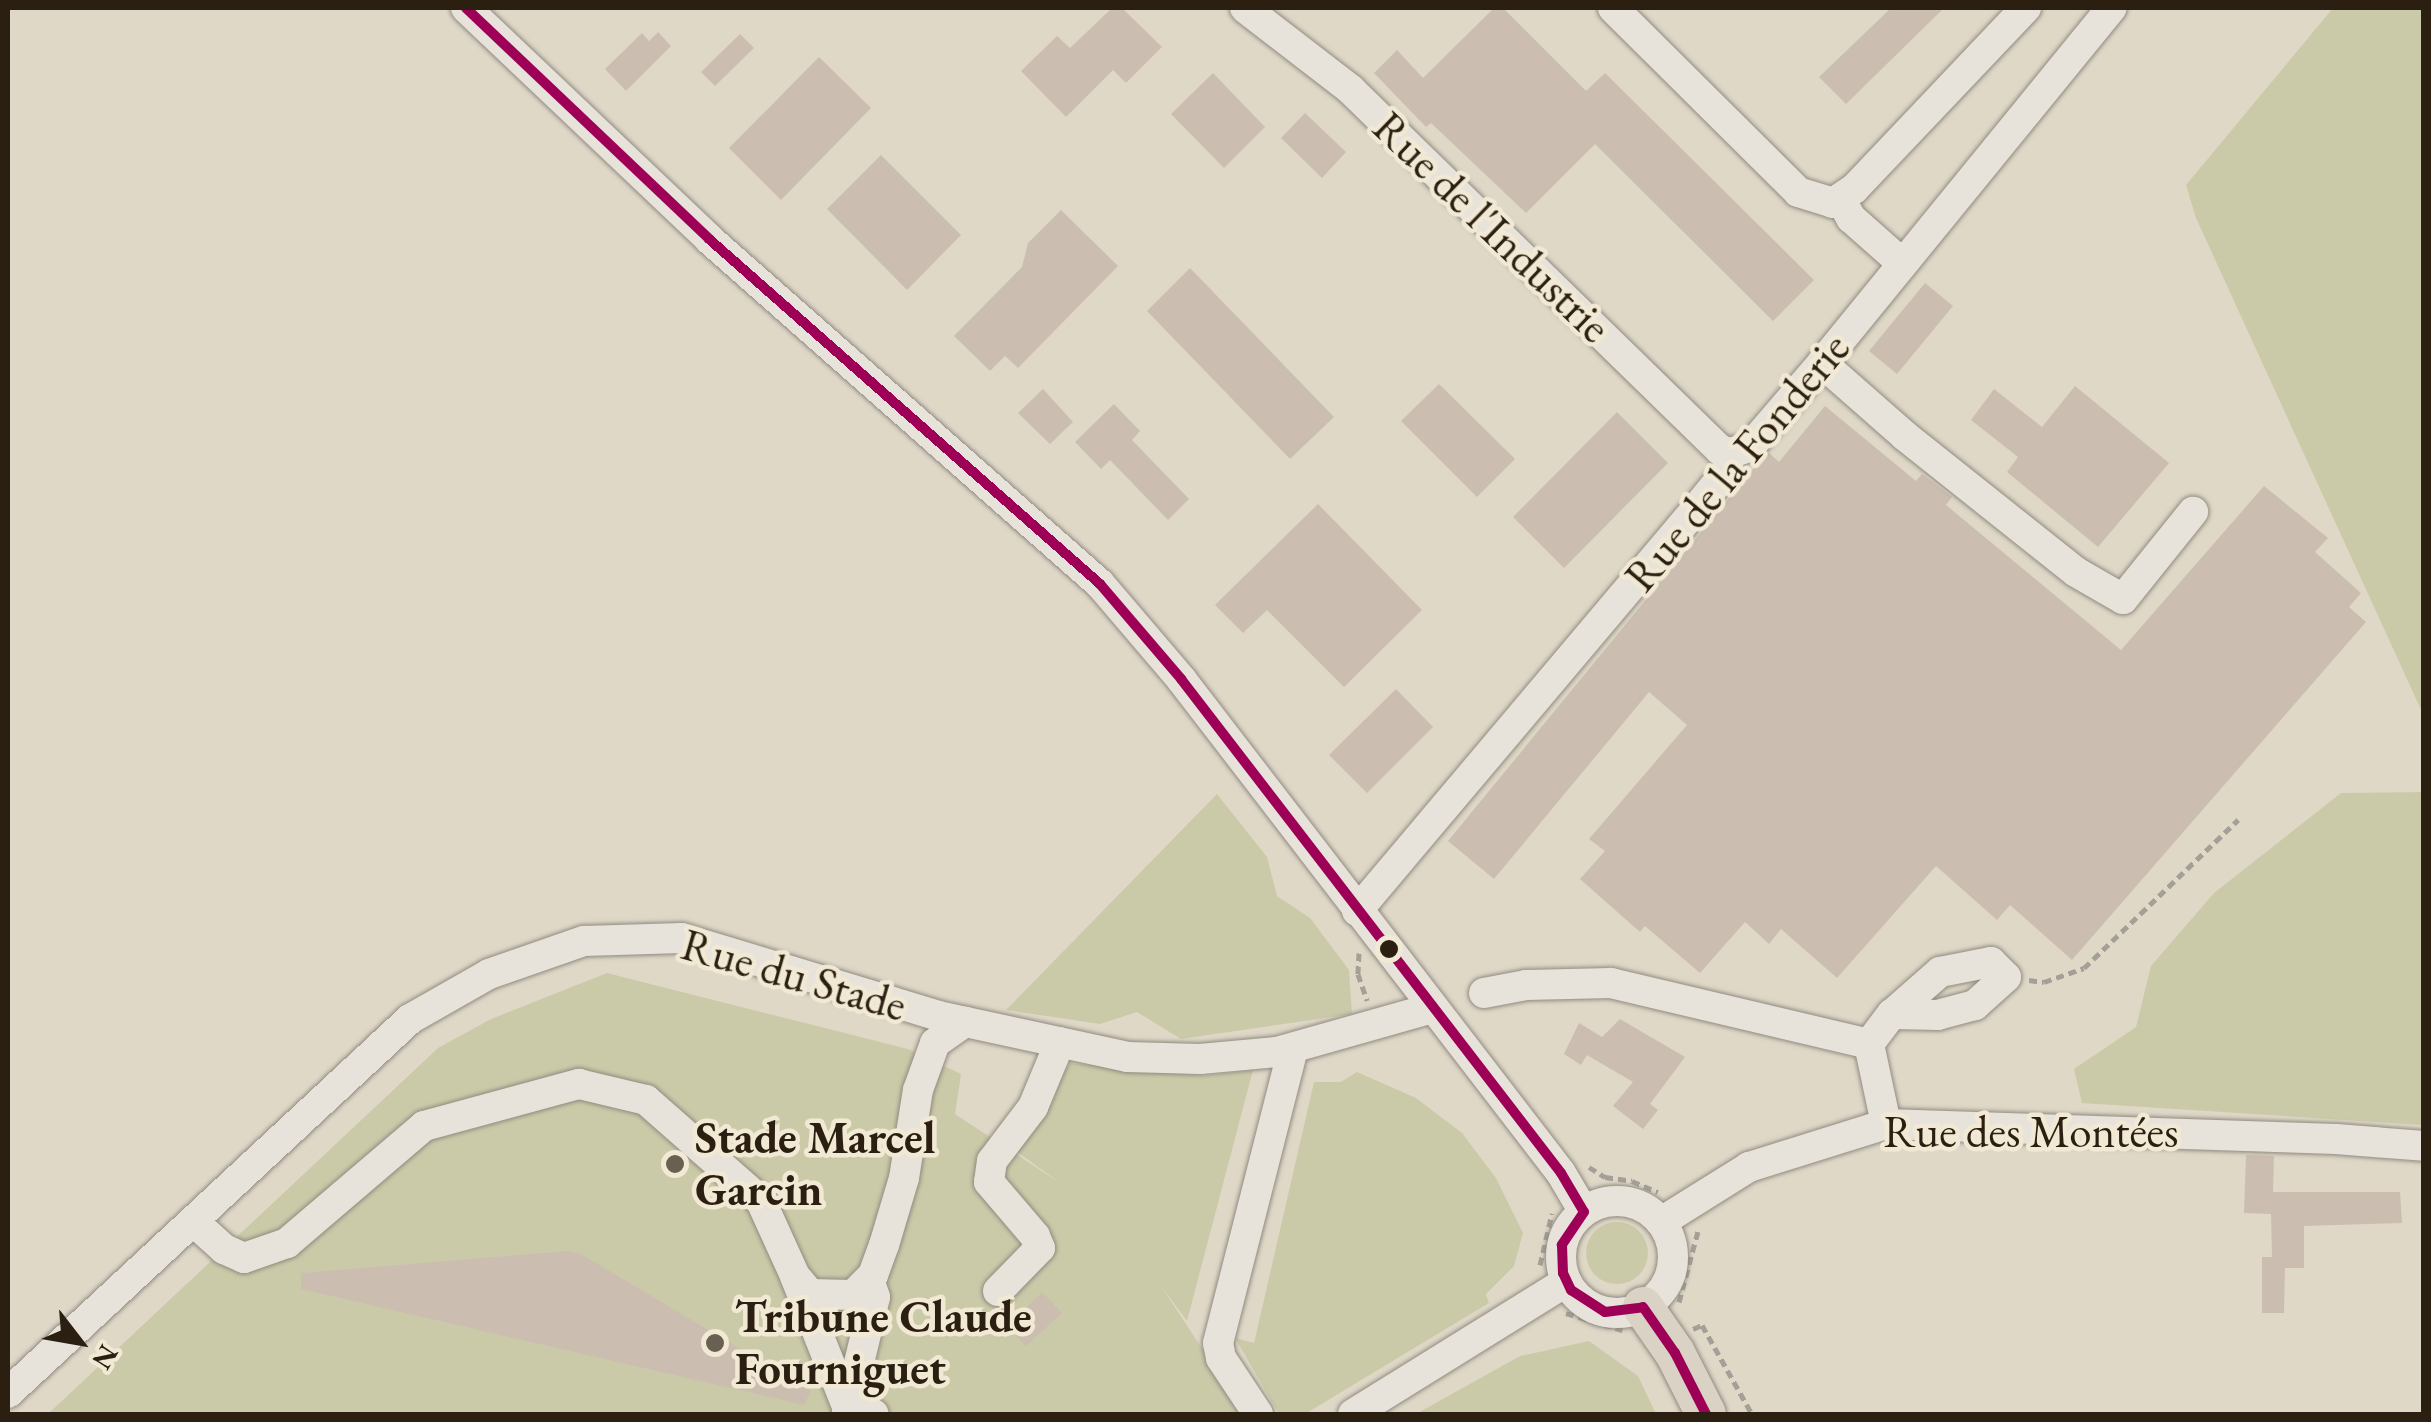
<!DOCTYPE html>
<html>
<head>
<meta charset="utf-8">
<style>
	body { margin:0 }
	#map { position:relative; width:2431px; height:1422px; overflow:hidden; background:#dfd8c7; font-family:"EB Garamond",serif }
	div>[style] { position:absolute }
	.green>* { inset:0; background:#cbcaa8 }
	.round { border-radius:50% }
	.building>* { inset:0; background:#cbbeb0 }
	.path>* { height:5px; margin-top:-2.5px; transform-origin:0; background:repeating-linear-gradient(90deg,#a49f97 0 8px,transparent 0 13px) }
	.roads { filter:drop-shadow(0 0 2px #918b80) drop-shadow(0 0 2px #918b80) }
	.minor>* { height:30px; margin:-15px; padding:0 15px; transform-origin:15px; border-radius:15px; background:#e7e3da }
	.minor>.ring { margin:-15px; padding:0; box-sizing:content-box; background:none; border:30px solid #e7e3da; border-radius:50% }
	.major>* { height:40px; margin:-20px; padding:0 20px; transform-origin:20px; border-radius:20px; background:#dad3c5 }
	.bus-1>* { height:10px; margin:-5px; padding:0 5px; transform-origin:5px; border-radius:5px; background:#9f0057 }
	.dots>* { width:28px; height:28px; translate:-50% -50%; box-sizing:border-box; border:5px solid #f1e9d4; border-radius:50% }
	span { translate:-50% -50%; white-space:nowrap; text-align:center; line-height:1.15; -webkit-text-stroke:9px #f1e9d4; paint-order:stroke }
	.street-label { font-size:45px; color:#2b1f12 }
	.poi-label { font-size:45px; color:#2b1f12; font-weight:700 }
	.left { translate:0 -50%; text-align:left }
	.frame { position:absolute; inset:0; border:10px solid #2b1f12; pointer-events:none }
	.north { position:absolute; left:30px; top:1292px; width:100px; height:100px; -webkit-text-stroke:8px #f1e9d4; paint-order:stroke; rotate:121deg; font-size:28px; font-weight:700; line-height:40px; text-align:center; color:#2b1f12 }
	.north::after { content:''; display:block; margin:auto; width:35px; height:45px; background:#2b1f12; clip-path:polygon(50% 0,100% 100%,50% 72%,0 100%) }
</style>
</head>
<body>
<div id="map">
	<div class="green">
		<i style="clip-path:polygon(2333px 8px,2423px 8px,2423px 714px,2196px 218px,2186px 185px)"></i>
		<i style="clip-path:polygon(2423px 792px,2423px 1125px,2082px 1103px,2074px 1069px,2136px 1027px,2151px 966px,2214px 893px,2341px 793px)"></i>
		<i style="clip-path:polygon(1217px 794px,1267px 857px,1277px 896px,1310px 918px,1349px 970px,1352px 1014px,1181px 1039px,1137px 1012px,1100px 1024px,1006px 1010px)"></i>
		<i style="clip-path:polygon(607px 973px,908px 1049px,961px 1074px,955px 1114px,1060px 1183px,1016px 1151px,1070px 1063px,1204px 1076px,1253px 1070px,1187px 1321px,1161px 1286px,1245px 1414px,48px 1414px,438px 1048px,491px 1019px)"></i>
		<i style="clip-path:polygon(1357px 1072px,1416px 1098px,1462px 1133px,1496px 1178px,1523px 1233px,1514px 1266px,1486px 1294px,1489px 1303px,1305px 1414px,1279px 1414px,1235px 1338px,1254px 1343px,1314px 1082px,1341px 1082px)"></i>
		<i class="round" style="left:1586px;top:1222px;width:62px;height:62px"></i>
		<i style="clip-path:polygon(1589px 1341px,1638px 1376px,1656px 1414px,1416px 1414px,1520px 1356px)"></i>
	</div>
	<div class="building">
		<i style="clip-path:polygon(1112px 8px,1122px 8px,1162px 47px,1126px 83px,1113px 70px,1066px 117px,1021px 71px,1057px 36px,1070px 48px)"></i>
		<i style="clip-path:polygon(1494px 8px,1503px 8px,1586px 91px,1605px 73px,1814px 280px,1773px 321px,1595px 144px,1526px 213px,1431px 123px,1426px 127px,1374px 73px,1397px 50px,1423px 78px)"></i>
		<i style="clip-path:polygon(1891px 8px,1944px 8px,1846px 104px,1819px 77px)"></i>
		<i style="clip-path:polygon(658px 32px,671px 46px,626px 91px,605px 69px,642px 33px,649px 41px)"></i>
		<i style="clip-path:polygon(740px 34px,754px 48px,715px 86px,701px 72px)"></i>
		<i style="clip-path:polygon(819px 57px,871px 108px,781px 200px,729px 148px)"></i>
		<i style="clip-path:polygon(1213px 73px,1265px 127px,1224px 168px,1171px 114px)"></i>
		<i style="clip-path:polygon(1305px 113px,1346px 152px,1322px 178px,1281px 138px)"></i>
		<i style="clip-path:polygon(881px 155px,961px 235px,907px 290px,827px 209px)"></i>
		<i style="clip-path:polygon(1061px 210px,1118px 266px,1018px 368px,1005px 356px,990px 371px,954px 336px,1022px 267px,1028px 243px)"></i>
		<i style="clip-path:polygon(1190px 268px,1334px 417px,1290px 459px,1147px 311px)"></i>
		<i style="clip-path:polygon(1925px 283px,1953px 306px,1897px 374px,1869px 351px)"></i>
		<i style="clip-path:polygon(1439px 384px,1515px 459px,1477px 497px,1401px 421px)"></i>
		<i style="clip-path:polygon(2075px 386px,2169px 463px,2098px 547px,2007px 472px,2018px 457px,1971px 420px,1994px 389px,2042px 427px)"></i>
		<i style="clip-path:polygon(1043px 389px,1073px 422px,1050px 444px,1018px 413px)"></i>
		<i style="clip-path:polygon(1114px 404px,1140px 431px,1132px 440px,1189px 499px,1168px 520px,1110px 460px,1101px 469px,1075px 442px)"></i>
		<i style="clip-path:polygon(1825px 406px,1916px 481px,1922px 474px,1952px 497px,1946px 505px,2121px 650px,2264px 486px,2328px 538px,2315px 552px,2361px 593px,2349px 607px,2366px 622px,2072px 960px,2010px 905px,1997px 920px,1936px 866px,1837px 978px,1781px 929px,1769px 944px,1745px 922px,1700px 973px,1645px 926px,1640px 932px,1580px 879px,1605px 851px,1589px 839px,1687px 725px,1649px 692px,1494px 879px,1448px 841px,1758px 463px,1769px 453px,1779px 462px)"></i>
		<i style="clip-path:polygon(1617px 412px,1668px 463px,1564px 568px,1513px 517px)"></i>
		<i style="clip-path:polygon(1318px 504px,1422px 610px,1344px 687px,1267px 610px,1243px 633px,1215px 605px)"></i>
		<i style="clip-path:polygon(1396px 689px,1433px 727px,1367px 793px,1329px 755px)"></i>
		<i style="clip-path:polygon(1620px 1019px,1685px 1057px,1650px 1104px,1658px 1110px,1643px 1129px,1613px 1106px,1633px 1082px,1587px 1055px,1581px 1065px,1564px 1054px,1579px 1023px,1602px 1037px)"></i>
		<i style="clip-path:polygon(2246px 1155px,2274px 1156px,2273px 1192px,2400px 1192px,2402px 1223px,2304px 1226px,2304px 1268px,2285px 1268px,2284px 1313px,2262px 1313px,2262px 1257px,2272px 1257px,2271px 1214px,2244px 1213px)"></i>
		<i style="clip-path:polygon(568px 1251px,581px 1254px,811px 1391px,804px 1405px,301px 1289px,301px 1273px)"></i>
		<i style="clip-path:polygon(1042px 1292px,1062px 1313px,1026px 1346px,1007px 1326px)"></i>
	</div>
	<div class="path">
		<i style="left:1359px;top:953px;width:21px;rotate:93deg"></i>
		<i style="left:1358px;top:974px;width:28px;rotate:71deg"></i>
		<i style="left:2029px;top:980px;width:15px;rotate:8deg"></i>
		<i style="left:2044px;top:982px;width:42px;rotate:-19.3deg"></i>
		<i style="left:2084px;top:968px;width:214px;rotate:-43.9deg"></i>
		<i style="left:1589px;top:1167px;width:19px;rotate:32deg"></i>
		<i style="left:1605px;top:1177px;width:27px;rotate:8deg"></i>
		<i style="left:1632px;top:1181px;width:28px;rotate:23deg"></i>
		<i style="left:1540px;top:1265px;width:53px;rotate:-77deg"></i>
		<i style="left:1679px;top:1302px;width:73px;rotate:-75deg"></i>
		<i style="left:1566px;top:1313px;width:59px;rotate:16.9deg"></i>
		<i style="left:1693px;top:1329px;width:10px;rotate:-24deg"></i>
		<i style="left:1702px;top:1325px;width:102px;rotate:60.7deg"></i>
	</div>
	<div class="roads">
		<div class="minor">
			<i style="left:466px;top:8px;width:335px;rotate:43.5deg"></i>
			<i style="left:709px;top:239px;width:521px;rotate:41.42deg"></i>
			<i style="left:1100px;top:584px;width:125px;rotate:49.5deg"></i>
			<i style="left:1181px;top:679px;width:623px;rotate:52.43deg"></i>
			<i style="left:1561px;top:1173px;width:45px;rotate:59.5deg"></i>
			<i style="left:1245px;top:8px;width:133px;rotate:37.6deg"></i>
			<i style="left:1350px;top:89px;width:517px;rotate:44.29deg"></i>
			<i style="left:1720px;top:450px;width:11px;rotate:15deg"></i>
			<i style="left:1613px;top:8px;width:261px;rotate:44.8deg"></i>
			<i style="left:1798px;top:192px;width:37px;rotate:17deg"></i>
			<i style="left:1833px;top:203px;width:25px;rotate:-34deg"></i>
			<i style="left:1854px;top:189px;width:250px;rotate:-46.5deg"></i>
			<i style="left:1841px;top:200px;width:21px;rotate:61deg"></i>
			<i style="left:1851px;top:218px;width:69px;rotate:41.5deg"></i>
			<i style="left:1822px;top:363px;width:111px;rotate:41.3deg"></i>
			<i style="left:1905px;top:436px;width:218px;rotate:38.5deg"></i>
			<i style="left:2076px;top:572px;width:54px;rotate:29.9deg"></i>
			<i style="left:2123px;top:599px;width:112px;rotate:-51.2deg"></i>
			<i style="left:1731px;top:453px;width:20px;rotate:-18deg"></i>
			<i style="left:1750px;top:447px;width:111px;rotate:-49.4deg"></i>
			<i style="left:1822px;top:363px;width:458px;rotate:-50.8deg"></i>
			<i style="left:1357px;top:911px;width:526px;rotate:-49.86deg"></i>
			<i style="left:1696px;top:509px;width:48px;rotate:-51deg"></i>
			<i style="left:1726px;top:472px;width:20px;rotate:-75deg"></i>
			<i style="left:1484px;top:993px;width:43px;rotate:-10.8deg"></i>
			<i style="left:1526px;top:985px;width:85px;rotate:-1.3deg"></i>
			<i style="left:1611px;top:983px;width:265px;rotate:13.3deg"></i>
			<i style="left:1869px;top:1044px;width:82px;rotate:78deg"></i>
			<i style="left:1869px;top:1044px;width:38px;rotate:-53deg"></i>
			<i style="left:1892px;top:1014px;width:64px;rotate:-41.2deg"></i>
			<i style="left:1940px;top:972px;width:52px;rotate:-11.1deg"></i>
			<i style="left:1991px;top:962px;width:21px;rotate:45deg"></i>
			<i style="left:2006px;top:977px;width:42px;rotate:137.9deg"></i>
			<i style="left:1975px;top:1005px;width:38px;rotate:165deg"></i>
			<i style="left:1938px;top:1015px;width:46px;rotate:-178.8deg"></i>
			<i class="ring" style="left:1561px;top:1201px;width:82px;height:82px"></i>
			<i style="left:193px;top:1221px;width:42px;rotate:42.1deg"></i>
			<i style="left:224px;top:1249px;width:22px;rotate:24deg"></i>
			<i style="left:244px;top:1258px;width:46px;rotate:-19.2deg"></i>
			<i style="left:287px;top:1243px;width:180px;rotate:-40.5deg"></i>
			<i style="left:424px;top:1126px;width:161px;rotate:-15.2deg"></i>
			<i style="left:579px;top:1084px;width:69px;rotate:13.4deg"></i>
			<i style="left:646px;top:1100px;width:153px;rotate:41.3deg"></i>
			<i style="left:761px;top:1201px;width:82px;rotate:65.6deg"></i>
			<i style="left:795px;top:1276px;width:23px;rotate:50deg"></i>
			<i style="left:810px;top:1294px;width:43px;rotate:1.3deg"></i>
			<i style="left:853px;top:1295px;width:28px;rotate:-45deg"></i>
			<i style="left:873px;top:1275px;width:32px;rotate:-70deg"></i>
			<i style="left:884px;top:1245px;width:70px;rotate:-73.4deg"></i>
			<i style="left:904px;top:1178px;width:89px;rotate:-81deg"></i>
			<i style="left:918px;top:1090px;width:50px;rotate:-70.1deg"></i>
			<i style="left:935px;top:1043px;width:37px;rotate:-35deg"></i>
			<i style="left:1661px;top:1222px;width:104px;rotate:-32deg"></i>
			<i style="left:1749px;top:1167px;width:144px;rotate:-17.4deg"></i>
			<i style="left:1886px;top:1124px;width:450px;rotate:1.9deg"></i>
			<i style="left:2336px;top:1139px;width:88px;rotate:4.5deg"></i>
			<i style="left:796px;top:1279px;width:140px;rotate:68.2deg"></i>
			<i style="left:848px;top:1409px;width:26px;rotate:11deg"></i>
			<i style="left:998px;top:1291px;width:60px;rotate:-45.7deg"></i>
			<i style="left:1040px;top:1248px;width:13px;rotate:-113deg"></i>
			<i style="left:1035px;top:1236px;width:71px;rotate:-130.4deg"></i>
			<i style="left:989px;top:1182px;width:21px;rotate:-82deg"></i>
			<i style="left:992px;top:1161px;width:68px;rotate:-52.8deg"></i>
			<i style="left:1033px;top:1107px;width:70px;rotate:-67.4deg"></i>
			<i style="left:8px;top:1393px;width:549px;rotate:-42.93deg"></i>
			<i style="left:410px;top:1019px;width:91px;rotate:-29.7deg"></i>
			<i style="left:489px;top:974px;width:101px;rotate:-19.2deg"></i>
			<i style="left:584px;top:941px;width:98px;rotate:-1.8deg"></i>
			<i style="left:682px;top:938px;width:268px;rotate:16.9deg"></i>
			<i style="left:938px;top:1016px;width:193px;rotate:12.2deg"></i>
			<i style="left:1127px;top:1057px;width:73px;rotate:1.6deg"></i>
			<i style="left:1200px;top:1059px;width:77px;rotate:-5.2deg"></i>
			<i style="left:1277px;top:1052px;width:161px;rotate:-15.8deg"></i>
			<i style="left:847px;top:1412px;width:118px;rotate:-76.3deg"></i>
			<i style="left:875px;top:1297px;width:18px;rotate:-109deg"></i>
			<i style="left:1258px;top:1414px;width:67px;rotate:-123.5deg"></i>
			<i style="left:1221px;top:1358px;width:15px;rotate:-101deg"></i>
			<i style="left:1218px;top:1343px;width:304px;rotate:-75.7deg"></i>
			<i style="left:1353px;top:1414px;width:251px;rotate:-31.8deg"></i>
		</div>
		<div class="major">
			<i style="left:1643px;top:1307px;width:56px;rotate:55.2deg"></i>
			<i style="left:1675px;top:1353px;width:68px;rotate:63.1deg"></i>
		</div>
	</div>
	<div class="bus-1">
		<i style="left:466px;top:8px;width:335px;rotate:43.5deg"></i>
		<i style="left:709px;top:239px;width:521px;rotate:41.42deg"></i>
		<i style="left:1100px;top:584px;width:125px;rotate:49.5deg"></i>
		<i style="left:1181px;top:679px;width:623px;rotate:52.43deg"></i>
		<i style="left:1561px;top:1173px;width:45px;rotate:59.5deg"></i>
		<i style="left:1584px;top:1212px;width:40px;rotate:124deg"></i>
		<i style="left:1562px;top:1245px;width:28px;rotate:88deg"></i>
		<i style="left:1563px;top:1273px;width:19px;rotate:65deg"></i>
		<i style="left:1571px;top:1290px;width:40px;rotate:32.9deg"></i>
		<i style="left:1605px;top:1312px;width:38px;rotate:-7deg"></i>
		<i style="left:1643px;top:1307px;width:56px;rotate:55.2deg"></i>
		<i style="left:1675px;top:1353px;width:68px;rotate:63.1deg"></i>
	</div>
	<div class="dots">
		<i style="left:1389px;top:949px;background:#2b1f12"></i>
		<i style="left:675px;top:1164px;background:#6a6051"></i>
		<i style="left:715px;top:1343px;background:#6a6051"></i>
	</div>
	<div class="street-label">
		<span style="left:1492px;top:227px;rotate:44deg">Rue de l'Industrie</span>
		<span style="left:1737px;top:462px;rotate:-50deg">Rue de la Fonderie</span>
		<span style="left:794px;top:975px;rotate:16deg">Rue du Stade</span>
		<span style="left:2031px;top:1132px">Rue des Montées</span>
	</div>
	<div class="poi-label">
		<span class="left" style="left:695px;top:1164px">Stade Marcel<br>Garcin</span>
		<span class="left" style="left:735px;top:1343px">Tribune Claude<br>Fourniguet</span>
	</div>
	<div class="frame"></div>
	<div class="north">N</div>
</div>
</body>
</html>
